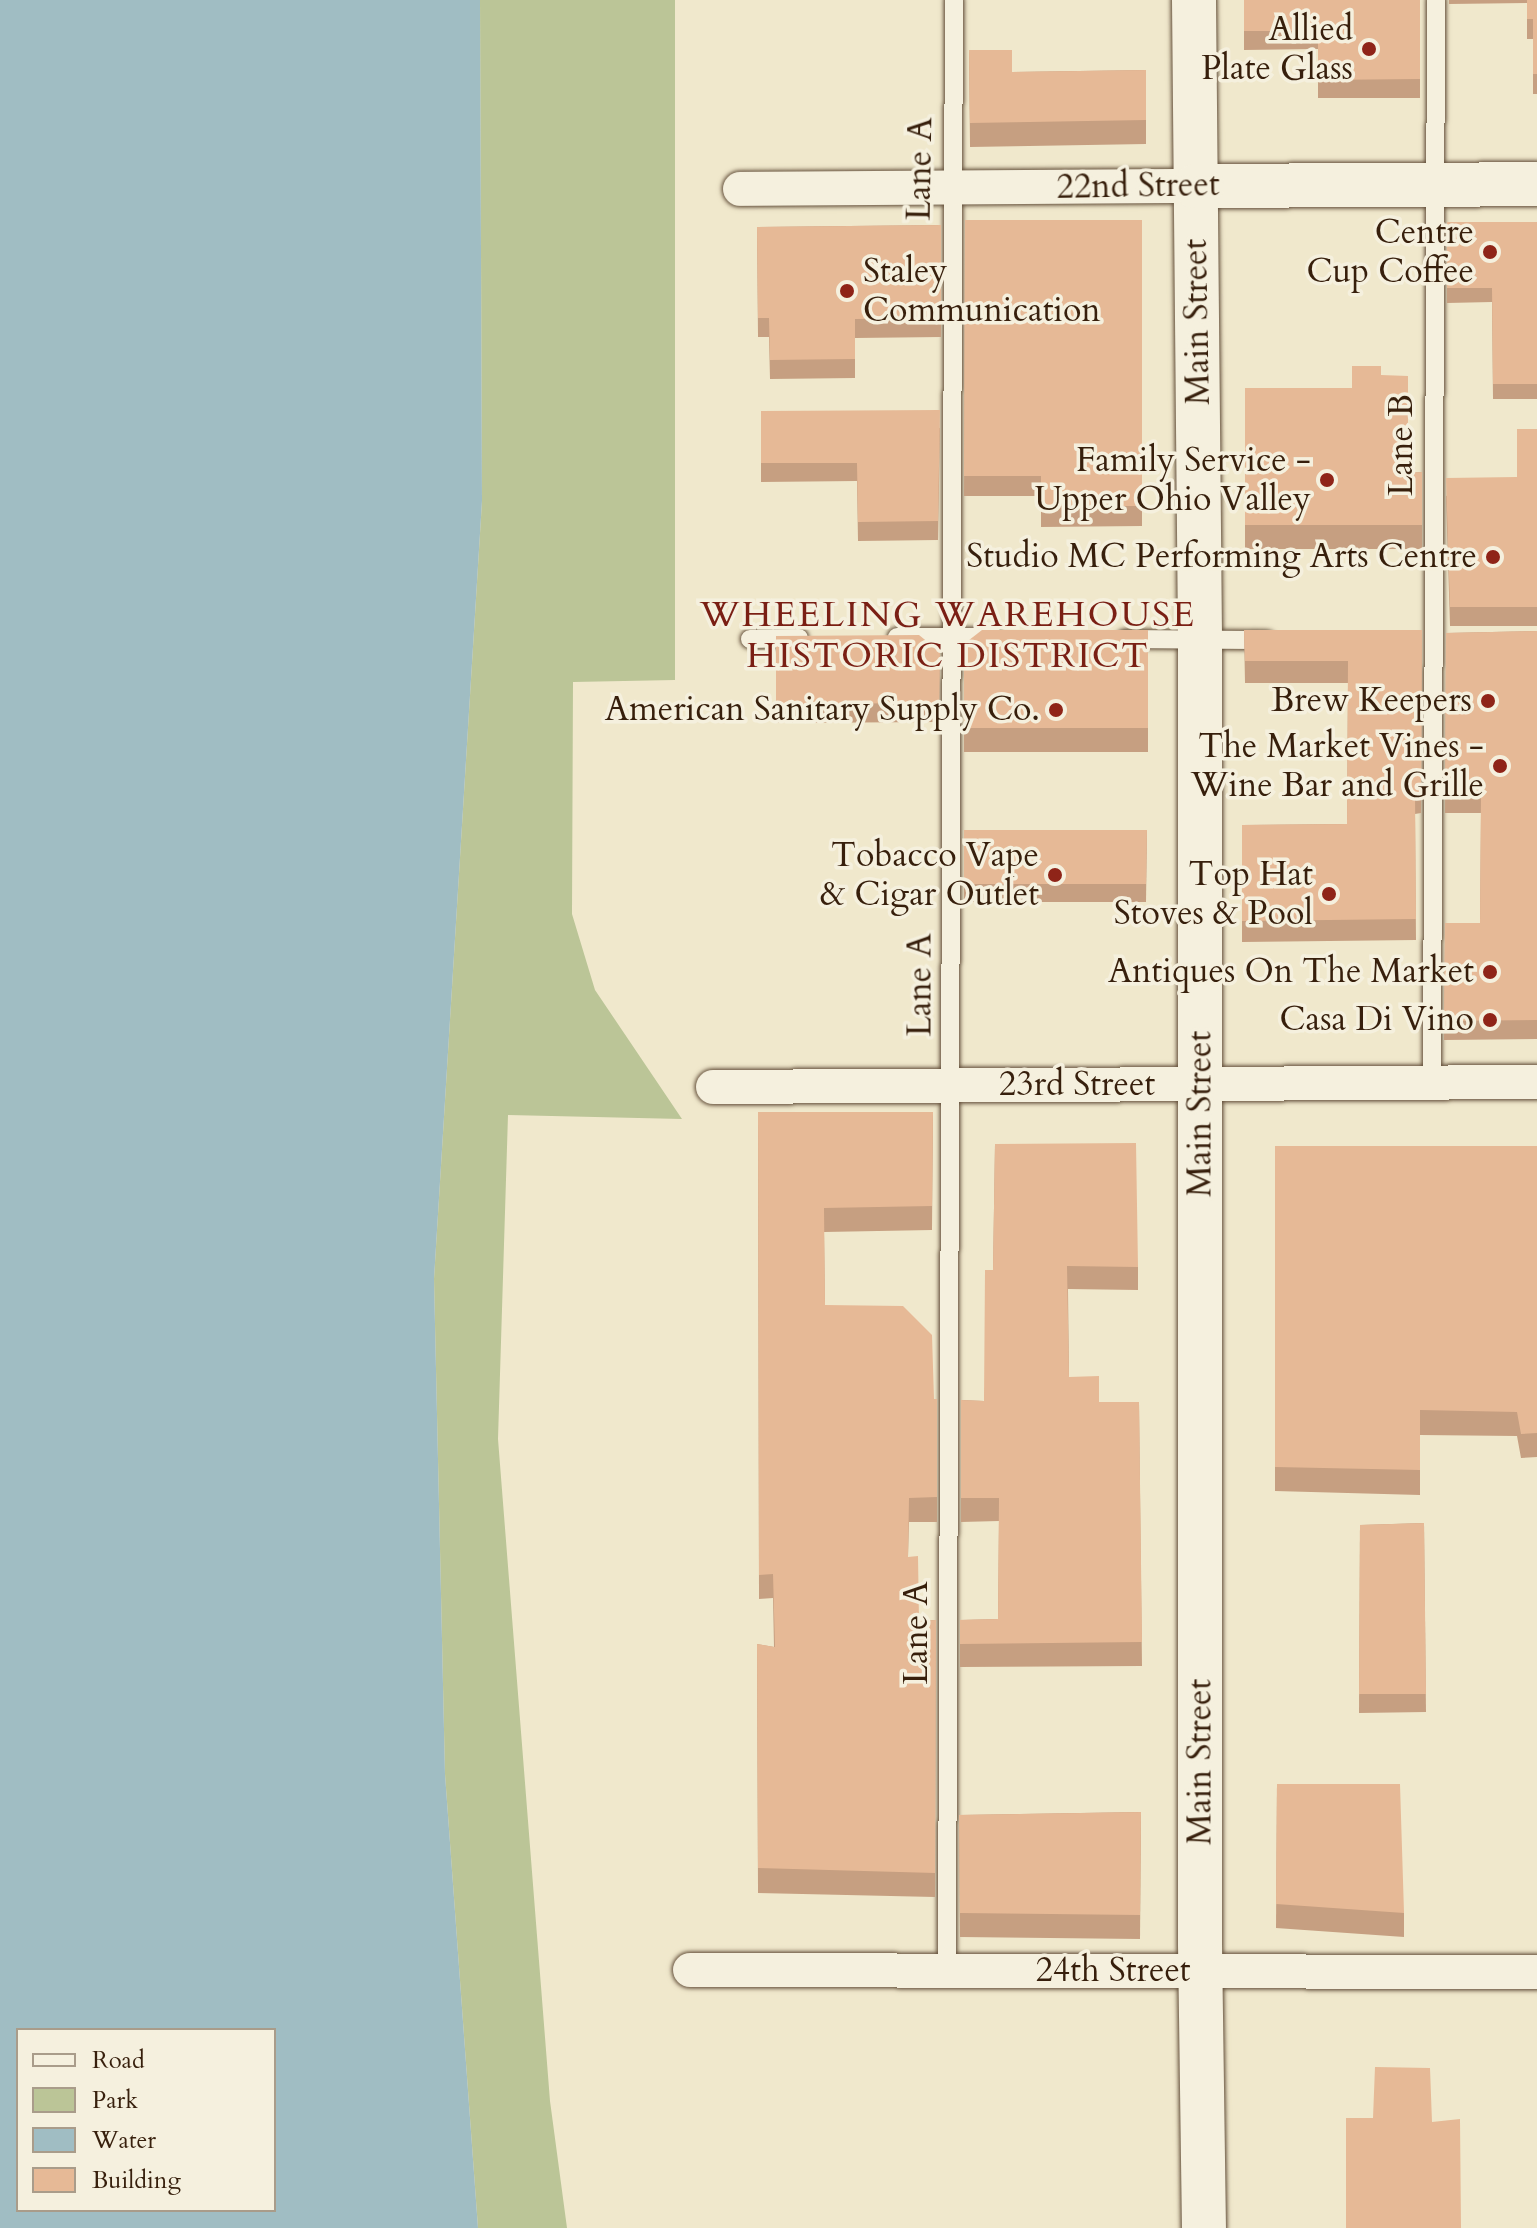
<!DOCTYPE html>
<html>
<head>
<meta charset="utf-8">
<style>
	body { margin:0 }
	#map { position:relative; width:1537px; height:2228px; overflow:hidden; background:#f0e8cc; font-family:Cardo,serif }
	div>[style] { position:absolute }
	.green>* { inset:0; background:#bbc597 }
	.water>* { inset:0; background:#a0bdc3 }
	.roads { filter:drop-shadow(0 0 2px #65513c) drop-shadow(0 0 2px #65513c) }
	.service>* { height:18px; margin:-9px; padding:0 9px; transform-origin:9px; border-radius:9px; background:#f5f0de }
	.minor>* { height:34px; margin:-17px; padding:0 17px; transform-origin:17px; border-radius:17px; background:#f5f0de }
	.tertiary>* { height:44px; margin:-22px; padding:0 22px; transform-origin:22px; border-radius:22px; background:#f5f0de }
	.wall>* { inset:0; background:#c69f81 }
	.building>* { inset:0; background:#e6b996 }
	.dots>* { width:22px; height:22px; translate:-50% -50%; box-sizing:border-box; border:4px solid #f5f0de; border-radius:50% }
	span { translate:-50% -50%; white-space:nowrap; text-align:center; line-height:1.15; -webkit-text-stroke:7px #f5f0de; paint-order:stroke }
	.poi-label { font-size:34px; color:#371f0c }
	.right { translate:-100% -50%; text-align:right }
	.left { translate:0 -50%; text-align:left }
	.street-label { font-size:34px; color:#371f0c }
	.neighbourhood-label { font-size:36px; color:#7a1f14; letter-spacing:2px }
	.legend { position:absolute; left:16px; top:2028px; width:260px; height:184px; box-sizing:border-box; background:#f5f0de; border:2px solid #a99c8a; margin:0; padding:10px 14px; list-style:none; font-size:24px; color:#371f0c }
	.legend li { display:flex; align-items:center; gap:16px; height:40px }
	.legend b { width:40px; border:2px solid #a99c8a }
</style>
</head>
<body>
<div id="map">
	<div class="green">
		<i style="clip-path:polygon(480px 0,675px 0,675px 680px,573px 682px,572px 914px,595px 990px,682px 1119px,508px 1115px,498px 1439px,550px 2101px,567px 2228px,478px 2228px,445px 1774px,434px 1279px,482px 501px)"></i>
	</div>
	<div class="water">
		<i style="clip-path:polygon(evenodd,0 0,480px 0,482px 501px,434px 1279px,445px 1774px,478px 2228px,0 2228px,0 0,18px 2030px,274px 2030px,274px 2210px,18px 2210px,18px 2030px)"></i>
	</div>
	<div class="roads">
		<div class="service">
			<i style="left:897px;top:637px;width:98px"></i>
			<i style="left:750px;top:639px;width:49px;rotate:-1.2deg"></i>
			<i style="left:1125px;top:639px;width:142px;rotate:0.4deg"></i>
			<i style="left:1432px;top:1083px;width:1083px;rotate:-89.79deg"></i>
			<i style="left:947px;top:1971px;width:1971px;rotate:-89.8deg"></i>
		</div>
		<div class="minor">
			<i style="left:740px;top:189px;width:455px;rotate:-0.4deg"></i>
			<i style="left:713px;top:1087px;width:824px;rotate:-0.35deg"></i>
			<i style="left:690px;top:1970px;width:847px;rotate:0.14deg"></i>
		</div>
		<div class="tertiary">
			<i style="left:1194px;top:0;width:640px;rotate:89.46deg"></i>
			<i style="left:1200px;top:640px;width:1304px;rotate:90deg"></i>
			<i style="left:1200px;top:1944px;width:284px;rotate:89.2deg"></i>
			<i style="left:1195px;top:186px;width:342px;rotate:-0.3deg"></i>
		</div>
	</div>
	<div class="wall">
		<i style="clip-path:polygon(1244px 0,1420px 0,1420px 98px,1318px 98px,1318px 49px,1244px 50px)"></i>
		<i style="clip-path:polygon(1449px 0,1537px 0,1537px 94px,1533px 94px,1533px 39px,1527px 39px,1527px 3px,1449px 4px)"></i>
		<i style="clip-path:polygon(969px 50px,1012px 72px,1146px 70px,1146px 144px,970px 147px)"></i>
		<i style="clip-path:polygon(965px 220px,1142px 220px,1142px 526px,1041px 527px,1041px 496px,964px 496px)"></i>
		<i style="clip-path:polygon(1447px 222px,1537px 222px,1537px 399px,1493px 399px,1492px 302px,1447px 303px)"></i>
		<i style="clip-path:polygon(941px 225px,941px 337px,855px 338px,855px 378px,770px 379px,769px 337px,758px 337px,757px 227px)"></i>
		<i style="clip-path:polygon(1381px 375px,1408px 473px,1422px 472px,1422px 549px,1245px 549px,1245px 388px,1352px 388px)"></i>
		<i style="clip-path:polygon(761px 411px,940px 428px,938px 540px,858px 541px,857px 481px,761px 482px)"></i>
		<i style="clip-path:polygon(1537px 429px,1537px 626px,1450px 626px,1446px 496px,1517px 477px)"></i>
		<i style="clip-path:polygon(1148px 630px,1148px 752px,964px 752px,964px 644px)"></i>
		<i style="clip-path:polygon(1244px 630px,1422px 630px,1421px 813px,1415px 814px,1416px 940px,1242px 942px,1242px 825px,1347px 824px,1348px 683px,1245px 683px)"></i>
		<i style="clip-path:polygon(1537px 631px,1537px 1039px,1444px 1040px,1445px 923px,1480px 923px,1481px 813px,1445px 813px,1446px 633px)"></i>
		<i style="clip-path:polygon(776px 636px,940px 652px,939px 722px,776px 723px)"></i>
		<i style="clip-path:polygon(964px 830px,1147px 830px,1146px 902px,964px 902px)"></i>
		<i style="clip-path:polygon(758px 1112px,933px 1112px,932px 1230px,824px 1232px,825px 1305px,934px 1399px,937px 1399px,937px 1522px,909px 1522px,908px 1557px,919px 1621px,936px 1620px,935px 1897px,758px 1893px,757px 1644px,774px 1647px,773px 1598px,759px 1599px)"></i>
		<i style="clip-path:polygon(995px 1144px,1138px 1267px,1138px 1290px,1068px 1289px,1069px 1377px,1099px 1402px,1139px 1402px,1142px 1666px,960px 1667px,960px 1620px,998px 1619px,999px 1521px,961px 1522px,961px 1400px,984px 1401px,993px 1270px)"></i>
		<i style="clip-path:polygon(1275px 1146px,1537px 1146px,1537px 1457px,1521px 1458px,1517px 1436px,1420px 1435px,1420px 1495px,1275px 1491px)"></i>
		<i style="clip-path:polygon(1424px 1523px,1426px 1712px,1359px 1713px,1360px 1525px)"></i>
		<i style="clip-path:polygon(1277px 1784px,1404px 1913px,1404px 1937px,1276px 1928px)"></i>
		<i style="clip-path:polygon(1141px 1812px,1140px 1939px,960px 1937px,959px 1815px)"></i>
	</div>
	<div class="building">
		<i style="clip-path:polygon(1244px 0,1420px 0,1420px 79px,1318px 80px,1318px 31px,1244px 31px)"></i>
		<i style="clip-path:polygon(1527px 0,1537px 0,1537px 74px,1533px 74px,1533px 19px,1527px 19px)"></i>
		<i style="clip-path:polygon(969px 50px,1012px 50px,1012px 72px,1146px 70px,1146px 120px,970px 123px)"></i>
		<i style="clip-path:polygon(965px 220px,1142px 220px,1142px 506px,1041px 506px,1041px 476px,964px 476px)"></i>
		<i style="clip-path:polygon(1447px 222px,1537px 222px,1537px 384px,1493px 384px,1492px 288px,1447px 288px)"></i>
		<i style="clip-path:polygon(941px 225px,941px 318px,855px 319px,855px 359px,770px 360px,769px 318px,758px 318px,757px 227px)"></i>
		<i style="clip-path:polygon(1352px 366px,1381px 366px,1381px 375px,1408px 376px,1408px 473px,1422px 472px,1422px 525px,1245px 525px,1245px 388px,1352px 388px)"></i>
		<i style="clip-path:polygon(940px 410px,938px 521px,858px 522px,857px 463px,761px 463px,761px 411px)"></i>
		<i style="clip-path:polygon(1517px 429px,1537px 429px,1537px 607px,1450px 607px,1446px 478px,1517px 477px)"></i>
		<i style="clip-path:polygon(982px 630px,1148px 630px,1148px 728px,964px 728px,964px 644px)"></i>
		<i style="clip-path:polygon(1244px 630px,1422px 630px,1421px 792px,1415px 792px,1416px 919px,1242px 921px,1242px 825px,1347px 824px,1348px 661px,1245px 661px)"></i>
		<i style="clip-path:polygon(1537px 631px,1537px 1020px,1444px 1021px,1445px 923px,1480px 923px,1481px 794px,1445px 795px,1446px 633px)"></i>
		<i style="clip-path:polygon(919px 635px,940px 652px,939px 703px,776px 704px,776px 636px)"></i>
		<i style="clip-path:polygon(964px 830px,1147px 830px,1146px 884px,964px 884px)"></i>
		<i style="clip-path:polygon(758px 1112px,933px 1112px,932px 1206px,824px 1208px,825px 1305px,903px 1306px,932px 1335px,934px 1399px,937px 1399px,937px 1497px,909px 1498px,908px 1557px,918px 1556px,919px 1621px,936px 1620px,935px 1873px,758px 1868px,757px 1644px,775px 1647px,773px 1574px,759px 1575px)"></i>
		<i style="clip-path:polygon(1136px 1143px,1138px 1267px,1067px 1266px,1069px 1377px,1099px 1376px,1099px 1402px,1139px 1402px,1142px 1642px,960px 1644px,960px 1620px,998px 1619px,999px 1498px,961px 1498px,961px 1400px,984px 1401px,985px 1270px,993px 1270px,995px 1144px)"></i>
		<i style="clip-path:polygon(1275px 1146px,1537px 1146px,1537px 1433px,1521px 1434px,1517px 1412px,1420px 1410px,1420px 1470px,1275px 1467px)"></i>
		<i style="clip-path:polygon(1424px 1523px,1426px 1694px,1359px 1694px,1360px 1525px)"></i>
		<i style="clip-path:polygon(1277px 1784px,1400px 1784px,1404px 1913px,1276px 1904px)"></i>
		<i style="clip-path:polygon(1141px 1812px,1140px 1915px,960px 1913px,959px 1815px)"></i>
		<i style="clip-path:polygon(1375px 2067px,1430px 2068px,1432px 2122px,1460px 2119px,1461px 2228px,1346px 2228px,1346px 2118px,1373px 2118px)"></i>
	</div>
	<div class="dots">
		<i style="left:1369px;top:49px;background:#8f2418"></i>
		<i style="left:1490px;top:252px;background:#8f2418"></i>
		<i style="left:847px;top:291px;background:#8f2418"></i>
		<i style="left:1327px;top:480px;background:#8f2418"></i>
		<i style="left:1493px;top:557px;background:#8f2418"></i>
		<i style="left:1488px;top:701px;background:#8f2418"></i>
		<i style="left:1056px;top:710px;background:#8f2418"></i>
		<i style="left:1500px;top:766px;background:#8f2418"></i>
		<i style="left:1055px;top:875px;background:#8f2418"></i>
		<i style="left:1329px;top:894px;background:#8f2418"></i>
		<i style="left:1490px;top:972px;background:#8f2418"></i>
		<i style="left:1490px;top:1020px;background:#8f2418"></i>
	</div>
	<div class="poi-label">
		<span class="right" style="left:1353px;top:49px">Allied<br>Plate Glass</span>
		<span class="right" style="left:1474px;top:252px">Centre<br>Cup Coffee</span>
		<span class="left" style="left:863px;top:291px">Staley<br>Communication</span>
		<span class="right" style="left:1311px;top:480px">Family Service -<br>Upper Ohio Valley</span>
		<span class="right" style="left:1477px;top:557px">Studio MC Performing Arts Centre</span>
		<span class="right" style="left:1472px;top:701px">Brew Keepers</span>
		<span class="right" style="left:1040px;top:710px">American Sanitary Supply Co.</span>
		<span class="right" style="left:1484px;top:766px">The Market Vines -<br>Wine Bar and Grille</span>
		<span class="right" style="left:1039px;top:875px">Tobacco Vape<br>&amp; Cigar Outlet</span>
		<span class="right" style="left:1313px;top:894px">Top Hat<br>Stoves &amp; Pool</span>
		<span class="right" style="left:1474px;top:972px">Antiques On The Market</span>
		<span class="right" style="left:1474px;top:1020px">Casa Di Vino</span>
	</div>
	<div class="street-label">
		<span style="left:920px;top:169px;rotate:-89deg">Lane A</span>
		<span style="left:1138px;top:186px;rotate:-1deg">22nd Street</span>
		<span style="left:1197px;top:322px;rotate:-91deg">Main Street</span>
		<span style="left:1402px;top:445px;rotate:-90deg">Lane B</span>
		<span style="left:920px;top:985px;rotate:-90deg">Lane A</span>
		<span style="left:1077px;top:1085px">23rd Street</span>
		<span style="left:1200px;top:1114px;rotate:-90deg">Main Street</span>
		<span style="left:917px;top:1633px;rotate:-90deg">Lane A</span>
		<span style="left:1200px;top:1762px;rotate:-90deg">Main Street</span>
		<span style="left:1113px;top:1971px">24th Street</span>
	</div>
	<div class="neighbourhood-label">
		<span style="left:948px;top:635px">WHEELING WAREHOUSE<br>HISTORIC DISTRICT</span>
	</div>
	<ul class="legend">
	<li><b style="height:10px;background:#f5f0de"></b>Road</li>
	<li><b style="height:22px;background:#bbc597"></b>Park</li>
	<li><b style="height:22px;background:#a0bdc3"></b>Water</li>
	<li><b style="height:22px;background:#e6b996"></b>Building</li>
	</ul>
</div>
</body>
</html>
